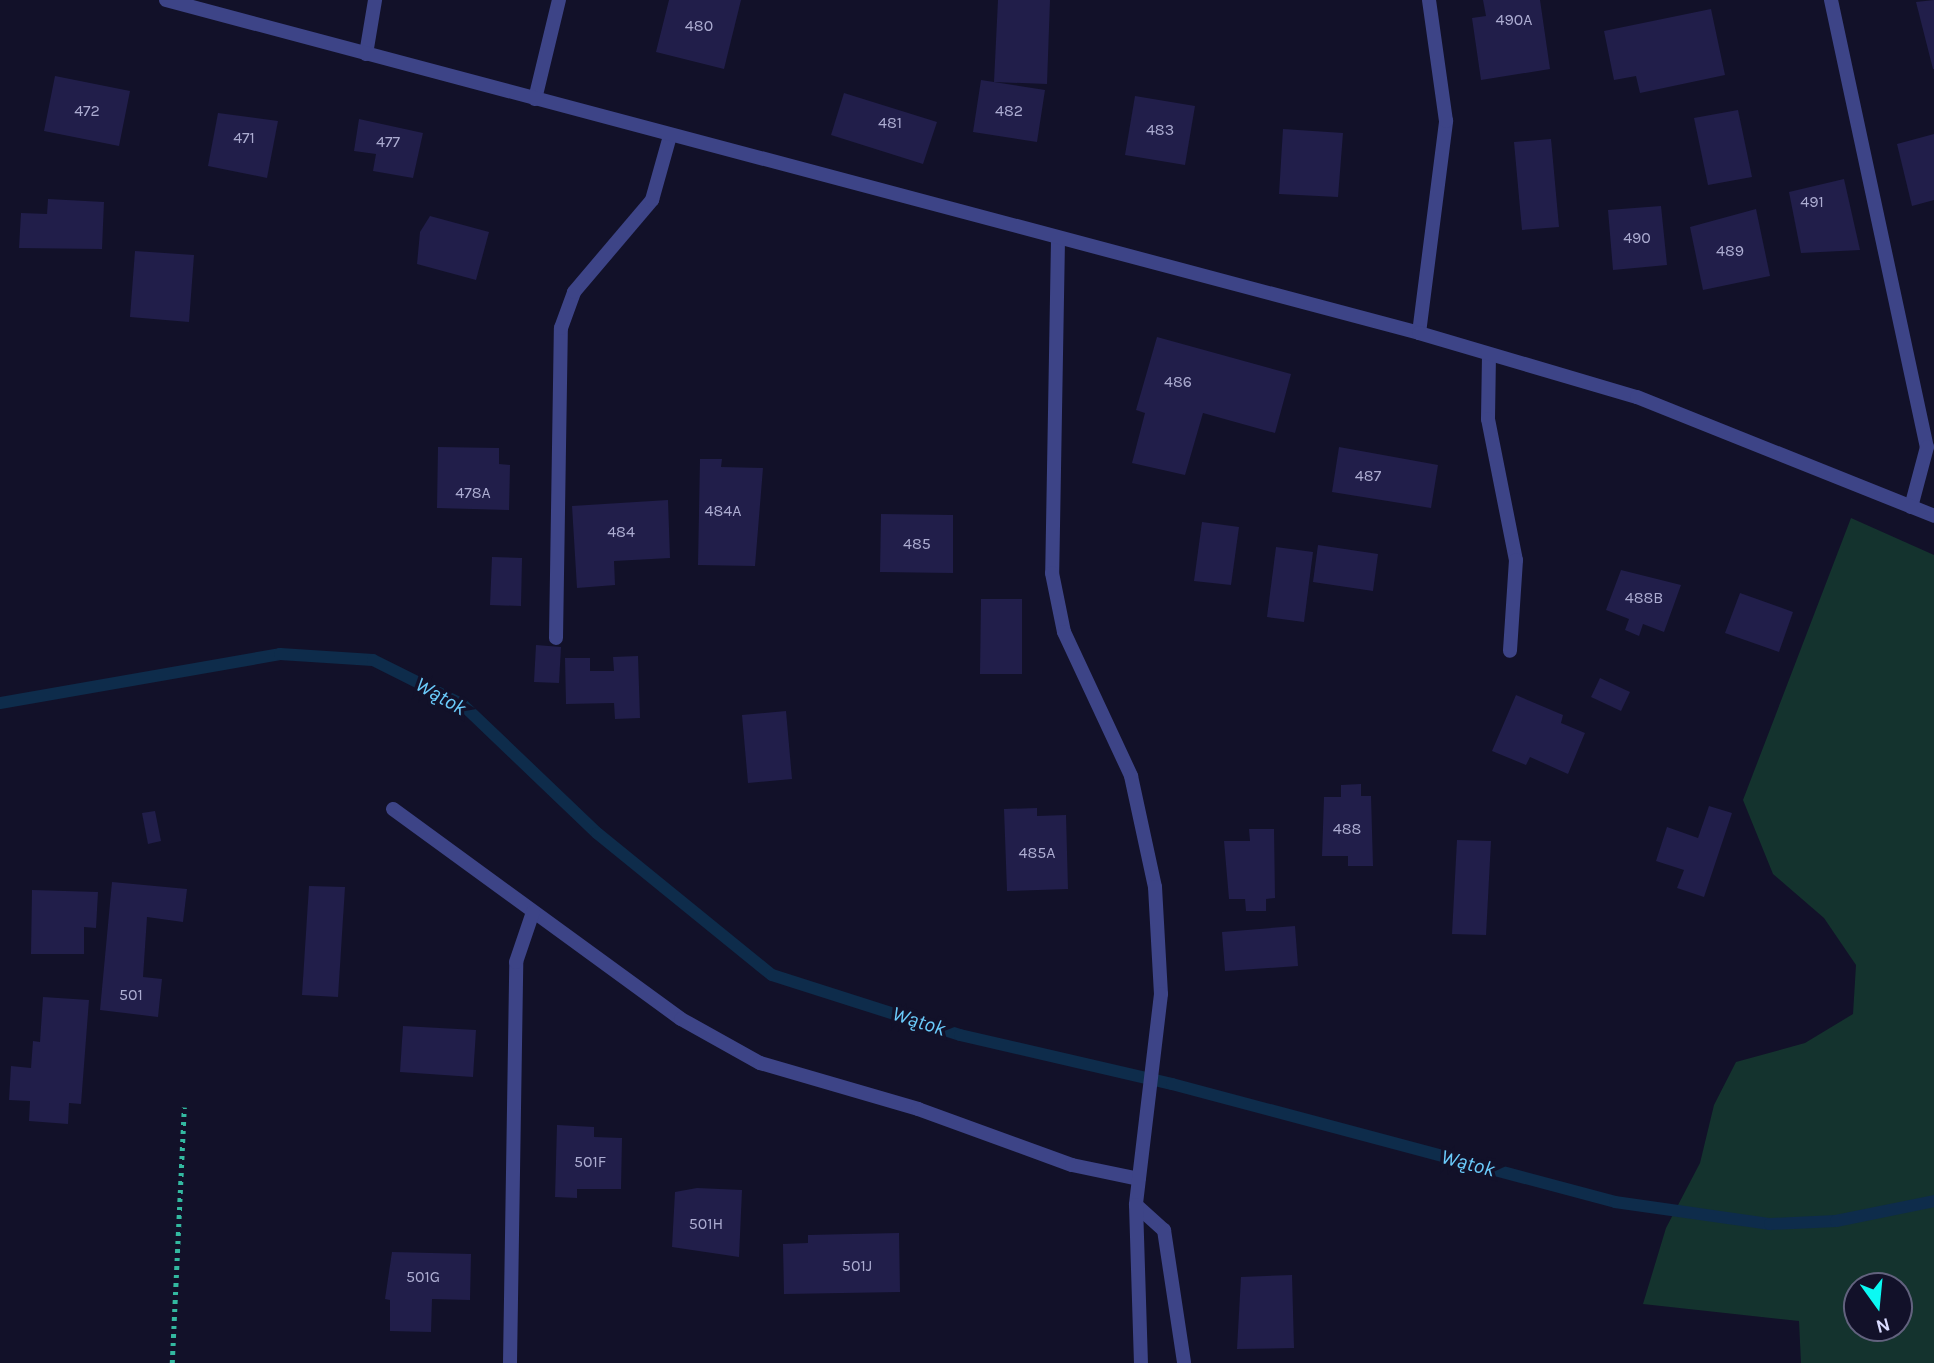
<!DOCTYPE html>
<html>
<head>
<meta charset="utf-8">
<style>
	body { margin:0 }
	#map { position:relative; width:1934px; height:1363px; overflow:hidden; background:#121129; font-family:Karla,sans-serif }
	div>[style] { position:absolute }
	.green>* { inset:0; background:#14332e }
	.stream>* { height:12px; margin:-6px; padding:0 6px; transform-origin:6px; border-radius:6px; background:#0e2c4b }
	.building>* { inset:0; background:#211e4a }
	.path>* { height:4.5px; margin-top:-2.25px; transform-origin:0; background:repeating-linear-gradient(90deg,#33b9a0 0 3.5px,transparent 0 8.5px) }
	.service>* { height:14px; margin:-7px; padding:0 7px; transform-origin:7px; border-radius:7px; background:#3d4487 }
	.minor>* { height:14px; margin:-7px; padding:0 7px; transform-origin:7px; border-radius:7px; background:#3d4487 }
	.tertiary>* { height:14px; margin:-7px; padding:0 7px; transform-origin:7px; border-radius:7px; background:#3d4487 }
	span { translate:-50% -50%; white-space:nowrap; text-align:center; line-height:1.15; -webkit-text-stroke:7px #121129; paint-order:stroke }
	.number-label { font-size:16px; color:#acacd1 }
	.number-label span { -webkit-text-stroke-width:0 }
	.water-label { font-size:21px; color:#6bcbfb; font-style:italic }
	.north { position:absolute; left:1843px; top:1272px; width:70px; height:70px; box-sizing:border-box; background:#121129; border:2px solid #62627e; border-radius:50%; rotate:165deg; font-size:19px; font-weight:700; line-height:28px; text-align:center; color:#dadbfe }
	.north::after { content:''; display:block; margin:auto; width:24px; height:32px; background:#0bf9f3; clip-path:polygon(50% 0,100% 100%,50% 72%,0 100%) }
</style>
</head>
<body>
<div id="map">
	<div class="green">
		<i style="clip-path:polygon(evenodd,1851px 518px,1934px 555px,1934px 1363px,1801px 1363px,1799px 1321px,1643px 1304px,1666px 1228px,1700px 1163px,1714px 1105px,1736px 1062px,1805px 1043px,1853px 1014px,1856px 965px,1824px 918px,1773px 874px,1743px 800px,1851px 518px,1857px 1286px,1899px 1286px,1899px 1328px,1857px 1328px,1857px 1286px)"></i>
	</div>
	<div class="stream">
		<i style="left:0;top:703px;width:284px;rotate:-9.9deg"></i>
		<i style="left:280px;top:654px;width:93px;rotate:3.7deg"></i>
		<i style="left:373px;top:660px;width:101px;rotate:26.6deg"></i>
		<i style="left:463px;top:705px;width:185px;rotate:43.7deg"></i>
		<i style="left:597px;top:833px;width:225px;rotate:39.1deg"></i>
		<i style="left:772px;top:975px;width:197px;rotate:17.7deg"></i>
		<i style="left:960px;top:1035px;width:218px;rotate:13deg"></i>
		<i style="left:1172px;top:1084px;width:458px;rotate:14.9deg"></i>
		<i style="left:1615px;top:1202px;width:157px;rotate:8.1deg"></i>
		<i style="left:1770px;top:1224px;width:66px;rotate:-2.6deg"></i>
		<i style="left:1836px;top:1221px;width:100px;rotate:-11.5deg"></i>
	</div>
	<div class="building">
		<i style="clip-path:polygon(669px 0,741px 0,724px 69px,656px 52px)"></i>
		<i style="clip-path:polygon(998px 0,1050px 0,1047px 84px,994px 82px)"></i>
		<i style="clip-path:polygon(1483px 0,1540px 0,1550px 69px,1481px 80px,1472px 18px,1486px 16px)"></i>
		<i style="clip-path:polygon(1934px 0,1934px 69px,1933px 69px,1916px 2px)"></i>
		<i style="clip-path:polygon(1711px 9px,1725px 75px,1640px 93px,1636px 76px,1614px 80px,1604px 31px)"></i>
		<i style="clip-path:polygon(55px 76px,130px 91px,119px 146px,44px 131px)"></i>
		<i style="clip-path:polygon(981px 80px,1045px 90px,1037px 142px,973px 132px)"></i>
		<i style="clip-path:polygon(844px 93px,937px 122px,923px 164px,831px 135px)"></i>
		<i style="clip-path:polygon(1135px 96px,1195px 106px,1185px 165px,1125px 155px)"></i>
		<i style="clip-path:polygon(1738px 110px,1752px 177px,1708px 185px,1694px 118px)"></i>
		<i style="clip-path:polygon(218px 113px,278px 121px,267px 178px,208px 166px)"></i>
		<i style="clip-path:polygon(359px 119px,423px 133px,413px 178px,373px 171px,376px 154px,354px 151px)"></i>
		<i style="clip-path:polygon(1283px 129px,1343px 133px,1338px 197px,1279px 194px)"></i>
		<i style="clip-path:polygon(1934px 134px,1934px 200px,1912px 206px,1897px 144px)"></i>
		<i style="clip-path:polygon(1551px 139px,1559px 227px,1522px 230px,1514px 142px)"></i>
		<i style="clip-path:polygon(1844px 179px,1860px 250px,1801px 253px,1789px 192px)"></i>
		<i style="clip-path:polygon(48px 199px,104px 202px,102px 249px,19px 248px,21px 213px,47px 214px)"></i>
		<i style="clip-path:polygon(1661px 206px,1667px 265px,1613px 270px,1608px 210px)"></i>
		<i style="clip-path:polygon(1756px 209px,1770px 276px,1703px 290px,1690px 227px)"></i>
		<i style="clip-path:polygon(430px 216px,489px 232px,476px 280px,417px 264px,420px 232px)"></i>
		<i style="clip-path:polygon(135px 251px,194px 255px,189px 322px,130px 317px)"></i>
		<i style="clip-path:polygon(1157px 337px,1291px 374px,1275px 433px,1203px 413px,1185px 475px,1132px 463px,1145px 413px,1136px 410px)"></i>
		<i style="clip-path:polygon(438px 447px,499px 448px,499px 464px,510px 465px,509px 510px,437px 508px)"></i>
		<i style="clip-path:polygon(1339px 447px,1438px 465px,1431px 508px,1332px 492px)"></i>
		<i style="clip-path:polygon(700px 459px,722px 459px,721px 467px,763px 468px,755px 566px,698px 565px)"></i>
		<i style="clip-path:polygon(668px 500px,670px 558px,614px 561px,615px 585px,577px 588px,572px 506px)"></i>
		<i style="clip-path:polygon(881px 514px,953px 515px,953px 573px,880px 572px)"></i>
		<i style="clip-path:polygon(1202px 522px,1239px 527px,1231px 585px,1194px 581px)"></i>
		<i style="clip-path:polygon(1318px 545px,1378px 554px,1373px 591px,1313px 582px)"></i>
		<i style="clip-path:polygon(1276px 547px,1313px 552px,1304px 622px,1267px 617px)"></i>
		<i style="clip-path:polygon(492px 557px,522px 558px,521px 606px,490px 605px)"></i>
		<i style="clip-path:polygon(1621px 570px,1681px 585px,1664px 632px,1643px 624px,1639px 636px,1625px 630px,1629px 619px,1606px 610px)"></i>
		<i style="clip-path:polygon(1740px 593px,1793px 612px,1779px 652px,1725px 633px)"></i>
		<i style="clip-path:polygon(981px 599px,1022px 599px,1022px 674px,980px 674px)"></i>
		<i style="clip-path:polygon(536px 645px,561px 647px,559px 683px,534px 682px)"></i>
		<i style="clip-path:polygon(638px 656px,640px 718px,615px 719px,614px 703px,566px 704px,565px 658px,590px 658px,590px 671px,614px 671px,613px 657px)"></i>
		<i style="clip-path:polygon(1600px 678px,1630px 692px,1621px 711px,1591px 697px)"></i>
		<i style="clip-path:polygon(1516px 695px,1563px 715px,1561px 723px,1585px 733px,1568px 774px,1530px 757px,1526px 765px,1492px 751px)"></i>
		<i style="clip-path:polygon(786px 711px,792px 779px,748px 783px,742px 715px)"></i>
		<i style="clip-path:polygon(1361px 784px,1361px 796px,1371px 796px,1373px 866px,1348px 866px,1348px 856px,1322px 856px,1324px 797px,1341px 797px,1341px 785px)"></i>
		<i style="clip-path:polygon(1709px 806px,1732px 813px,1704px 897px,1677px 888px,1684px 870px,1656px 861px,1667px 827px,1698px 838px)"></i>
		<i style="clip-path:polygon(1037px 808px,1037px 816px,1066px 815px,1068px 889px,1007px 891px,1004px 809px)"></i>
		<i style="clip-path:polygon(155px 811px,161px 841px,148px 844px,142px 813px)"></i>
		<i style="clip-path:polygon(1249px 829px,1274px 829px,1275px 898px,1266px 899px,1266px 911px,1246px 911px,1245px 899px,1229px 899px,1224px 841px,1250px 841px)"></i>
		<i style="clip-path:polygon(1457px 840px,1491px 841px,1486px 935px,1452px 934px)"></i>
		<i style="clip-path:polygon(112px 882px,187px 889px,183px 922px,147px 917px,143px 977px,162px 979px,158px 1017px,100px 1010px)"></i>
		<i style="clip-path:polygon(309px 886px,345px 887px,338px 997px,302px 995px)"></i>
		<i style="clip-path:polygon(32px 890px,98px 892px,96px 928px,84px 927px,84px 954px,31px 954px)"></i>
		<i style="clip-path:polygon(1295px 926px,1298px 966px,1225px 971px,1222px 932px)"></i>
		<i style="clip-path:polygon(43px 997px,89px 1000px,81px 1104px,69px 1103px,68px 1124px,29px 1121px,30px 1101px,9px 1100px,11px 1066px,31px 1068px,33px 1041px,40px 1042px)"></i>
		<i style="clip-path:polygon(403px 1026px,476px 1030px,473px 1077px,400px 1072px)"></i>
		<i style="clip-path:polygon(557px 1125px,594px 1127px,594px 1137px,622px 1138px,621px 1189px,577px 1189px,577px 1198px,555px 1197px)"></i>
		<i style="clip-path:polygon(697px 1188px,742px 1190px,739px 1257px,672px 1247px,675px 1192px)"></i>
		<i style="clip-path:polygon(899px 1233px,900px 1292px,784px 1294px,783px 1244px,808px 1243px,808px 1235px)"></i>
		<i style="clip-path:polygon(392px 1252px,471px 1254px,470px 1300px,432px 1299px,431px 1332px,390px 1331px,390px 1300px,385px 1299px)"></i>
		<i style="clip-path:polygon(1292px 1275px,1294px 1348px,1237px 1349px,1241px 1277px)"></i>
	</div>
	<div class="path">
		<i style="left:172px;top:1363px;width:256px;rotate:-87.3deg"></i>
	</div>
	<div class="service">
		<i style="left:1831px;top:0;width:457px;rotate:77.9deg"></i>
		<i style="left:1927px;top:447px;width:62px;rotate:104.9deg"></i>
		<i style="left:366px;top:54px;width:55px;rotate:-80.5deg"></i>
		<i style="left:535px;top:99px;width:102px;rotate:-76.4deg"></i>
		<i style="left:1419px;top:333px;width:214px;rotate:-82.7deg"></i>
		<i style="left:1446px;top:121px;width:122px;rotate:-98deg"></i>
		<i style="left:1489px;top:355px;width:64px;rotate:90.9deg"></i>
		<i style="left:1488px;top:419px;width:144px;rotate:78.8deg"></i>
		<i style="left:1516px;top:560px;width:91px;rotate:93.8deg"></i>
		<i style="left:556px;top:638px;width:310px;rotate:-89.1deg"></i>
		<i style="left:561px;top:328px;width:38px;rotate:-70deg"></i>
		<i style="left:574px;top:292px;width:121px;rotate:-49.7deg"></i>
		<i style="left:652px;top:200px;width:66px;rotate:-74.3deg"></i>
		<i style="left:393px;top:809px;width:356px;rotate:36.1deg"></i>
		<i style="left:681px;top:1019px;width:90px;rotate:29.1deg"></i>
		<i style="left:760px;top:1063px;width:165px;rotate:16.2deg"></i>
		<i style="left:918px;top:1109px;width:164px;rotate:20deg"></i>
		<i style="left:1072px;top:1165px;width:68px;rotate:11.8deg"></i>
		<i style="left:1136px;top:1205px;width:38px;rotate:42deg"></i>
		<i style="left:1164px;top:1230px;width:134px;rotate:81.4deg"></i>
		<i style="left:510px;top:1363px;width:401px;rotate:-89.1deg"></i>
		<i style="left:516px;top:962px;width:53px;rotate:-71.2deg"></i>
	</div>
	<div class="minor">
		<i style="left:1058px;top:240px;width:333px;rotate:91deg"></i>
		<i style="left:1052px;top:573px;width:60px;rotate:78.5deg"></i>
		<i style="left:1064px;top:632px;width:159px;rotate:65deg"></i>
		<i style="left:1131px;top:776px;width:114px;rotate:77.8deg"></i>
		<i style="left:1155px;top:887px;width:107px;rotate:86.8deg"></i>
		<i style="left:1161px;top:994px;width:212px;rotate:96.8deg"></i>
		<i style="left:1136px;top:1205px;width:158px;rotate:88.2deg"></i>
	</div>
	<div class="tertiary">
		<i style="left:166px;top:0;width:1296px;rotate:14.88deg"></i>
		<i style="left:1419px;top:333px;width:227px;rotate:16.4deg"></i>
		<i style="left:1637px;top:397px;width:320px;rotate:21.8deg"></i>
	</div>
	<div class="number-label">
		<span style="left:1514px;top:20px">490A</span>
		<span style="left:699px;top:26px">480</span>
		<span style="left:87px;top:111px">472</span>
		<span style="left:1009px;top:111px">482</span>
		<span style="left:890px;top:123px">481</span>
		<span style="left:1160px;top:130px">483</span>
		<span style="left:244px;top:138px">471</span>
		<span style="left:388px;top:142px">477</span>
		<span style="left:1812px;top:202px">491</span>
		<span style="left:1637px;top:238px">490</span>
		<span style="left:1730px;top:251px">489</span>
		<span style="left:1178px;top:382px">486</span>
		<span style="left:1368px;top:476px">487</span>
		<span style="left:473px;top:493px">478A</span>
		<span style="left:723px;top:511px">484A</span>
		<span style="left:621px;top:532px">484</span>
		<span style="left:917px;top:544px">485</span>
		<span style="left:1644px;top:598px">488B</span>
		<span style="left:1347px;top:829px">488</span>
		<span style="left:1037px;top:853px">485A</span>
		<span style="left:131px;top:995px">501</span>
		<span style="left:590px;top:1162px">501F</span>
		<span style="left:706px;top:1224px">501H</span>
		<span style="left:857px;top:1266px">501J</span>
		<span style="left:423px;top:1277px">501G</span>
	</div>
	<div class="water-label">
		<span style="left:441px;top:696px;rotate:30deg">Wątok</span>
		<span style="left:919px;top:1021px;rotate:18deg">Wątok</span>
		<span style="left:1468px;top:1163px;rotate:15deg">Wątok</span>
	</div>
	<div class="north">N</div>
</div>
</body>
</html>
